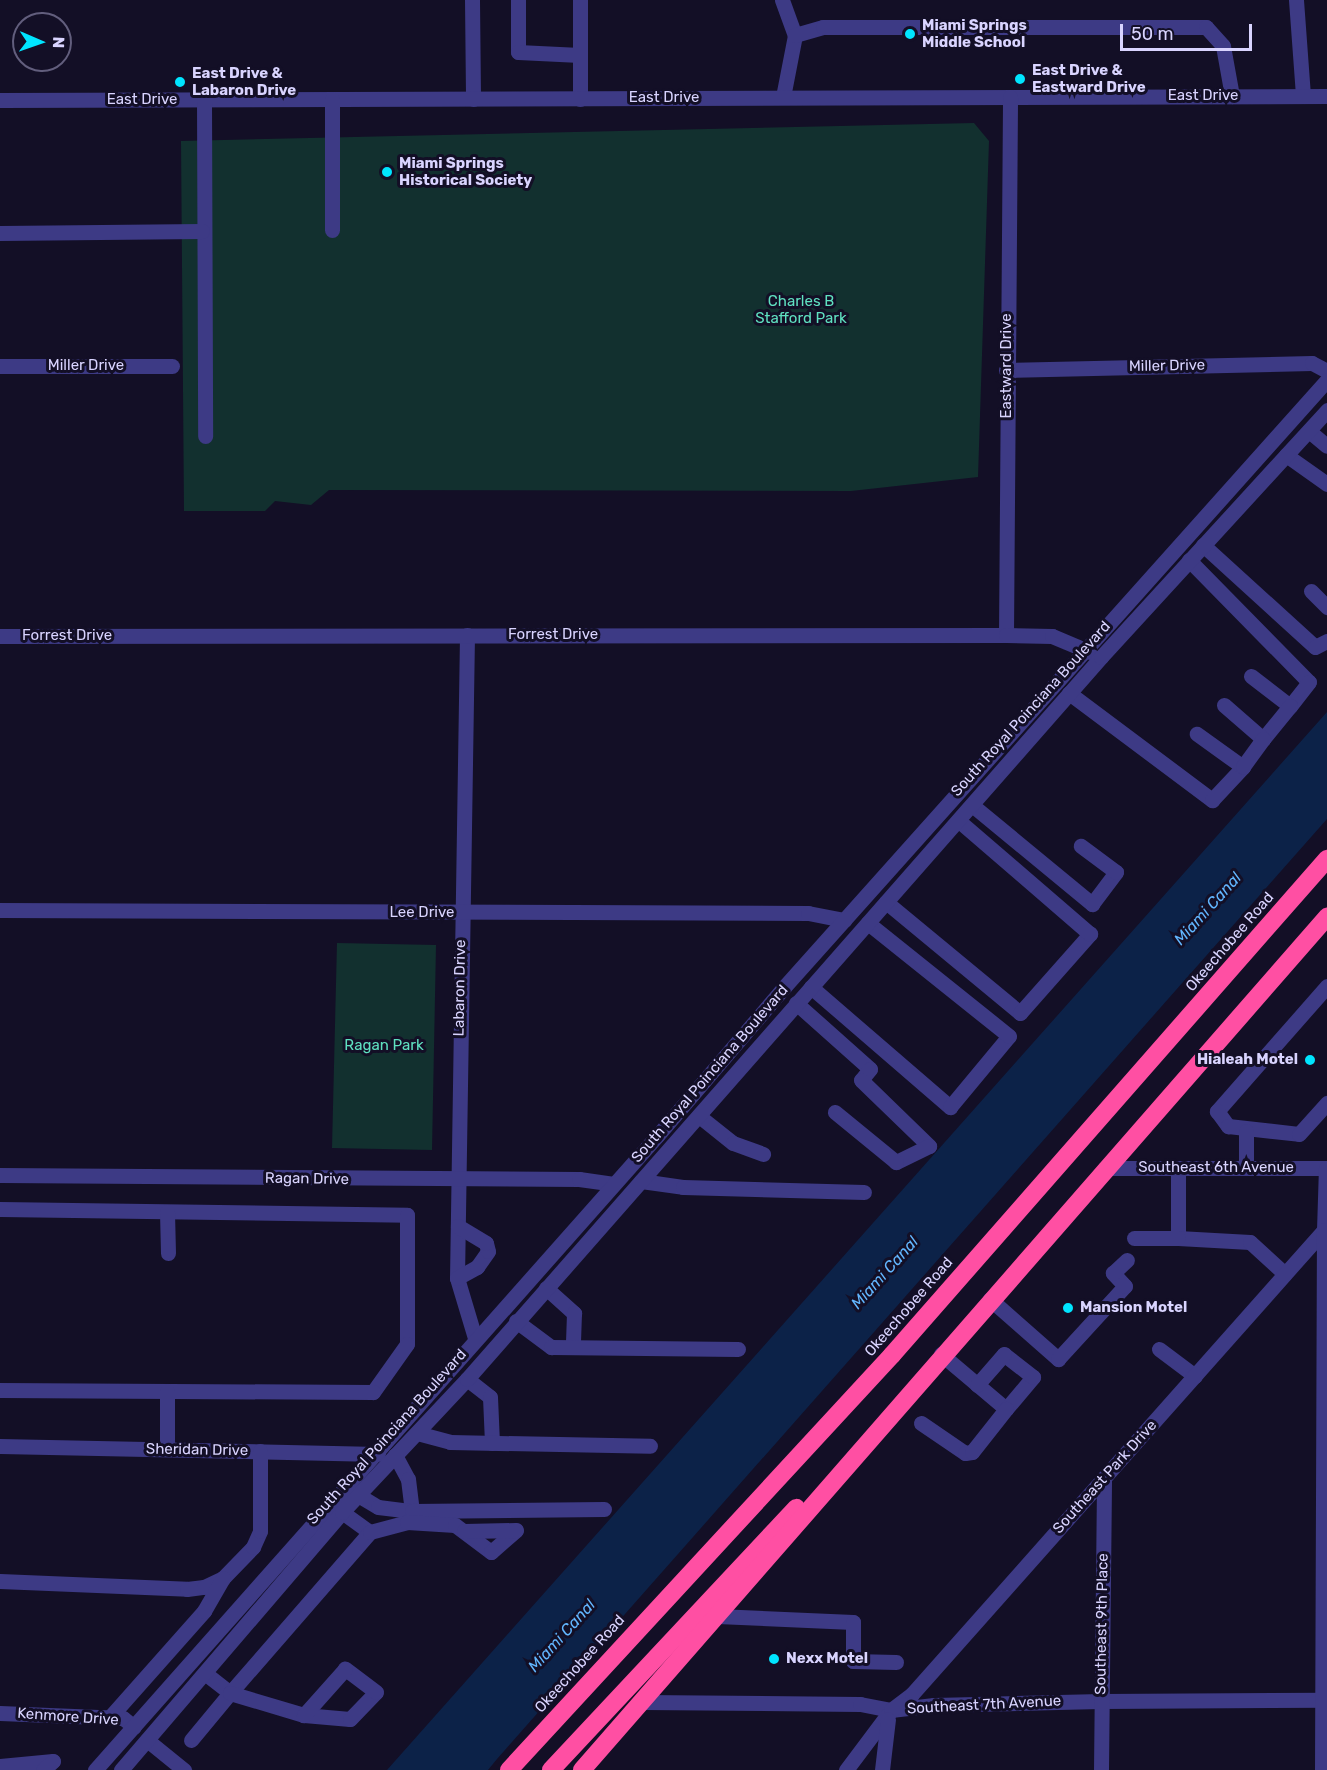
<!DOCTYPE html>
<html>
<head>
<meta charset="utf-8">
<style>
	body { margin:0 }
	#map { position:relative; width:1327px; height:1770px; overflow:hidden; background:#130f26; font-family:Rubik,sans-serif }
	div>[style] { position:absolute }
	.green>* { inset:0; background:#12302f }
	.water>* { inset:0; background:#0c2248 }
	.minor>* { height:15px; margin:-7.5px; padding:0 7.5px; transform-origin:7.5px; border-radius:7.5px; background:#3d3a85 }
	.highway>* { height:18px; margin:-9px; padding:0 9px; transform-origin:9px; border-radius:9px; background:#ff4fa3 }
	.dots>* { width:16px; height:16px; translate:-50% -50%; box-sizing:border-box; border:3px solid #130f26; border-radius:50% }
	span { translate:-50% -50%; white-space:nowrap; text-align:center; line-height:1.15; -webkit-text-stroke:6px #130f26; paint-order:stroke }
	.poi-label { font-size:15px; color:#d9d4ff; font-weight:700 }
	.left { translate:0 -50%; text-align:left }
	.right { translate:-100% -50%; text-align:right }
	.street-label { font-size:15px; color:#d9d4ff }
	.park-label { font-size:15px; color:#5fe0c0 }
	.water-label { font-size:16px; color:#62b6ff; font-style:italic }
	.north { position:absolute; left:12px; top:12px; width:60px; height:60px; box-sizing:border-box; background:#130f26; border:2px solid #625e7d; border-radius:50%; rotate:92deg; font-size:16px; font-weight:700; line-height:24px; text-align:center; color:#d9d4ff }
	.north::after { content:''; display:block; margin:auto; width:21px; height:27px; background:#00e5ff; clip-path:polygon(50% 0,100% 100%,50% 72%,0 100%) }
	.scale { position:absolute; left:1120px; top:24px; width:132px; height:27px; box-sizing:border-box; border:3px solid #d9d4ff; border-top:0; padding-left:8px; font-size:18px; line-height:21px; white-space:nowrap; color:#d9d4ff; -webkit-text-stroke:4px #130f26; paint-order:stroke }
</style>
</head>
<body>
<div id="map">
	<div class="green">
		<i style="clip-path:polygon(974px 123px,989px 141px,978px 477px,851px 491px,329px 490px,311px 505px,275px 501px,265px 511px,184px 511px,181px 141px)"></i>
		<i style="clip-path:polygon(337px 943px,436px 945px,432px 1150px,332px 1148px)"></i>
	</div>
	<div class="water">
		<i style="clip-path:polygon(1327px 712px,1327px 819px,497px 1759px,488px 1770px,387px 1770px)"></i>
	</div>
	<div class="minor">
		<i style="left:472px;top:0;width:99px;rotate:89.4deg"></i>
		<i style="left:518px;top:0;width:52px;rotate:90deg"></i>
		<i style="left:518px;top:52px;width:62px;rotate:2.8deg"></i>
		<i style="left:580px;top:0;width:99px;rotate:90deg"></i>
		<i style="left:782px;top:0;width:37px;rotate:70deg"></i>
		<i style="left:1296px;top:0;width:96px;rotate:85.8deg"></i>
		<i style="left:783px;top:97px;width:63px;rotate:-79deg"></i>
		<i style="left:795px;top:35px;width:29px;rotate:-16deg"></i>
		<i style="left:823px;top:27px;width:383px"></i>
		<i style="left:1206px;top:27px;width:25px;rotate:48deg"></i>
		<i style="left:1223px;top:46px;width:51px;rotate:79.8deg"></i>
		<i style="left:0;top:100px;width:1327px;rotate:-0.17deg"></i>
		<i style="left:204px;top:100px;width:336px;rotate:89.8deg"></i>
		<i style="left:332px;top:230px;width:131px;rotate:-90deg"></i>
		<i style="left:0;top:233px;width:202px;rotate:-0.6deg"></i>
		<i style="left:0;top:366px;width:172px"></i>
		<i style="left:1006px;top:370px;width:306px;rotate:-1.3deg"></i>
		<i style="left:1312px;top:363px;width:17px;rotate:28deg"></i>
		<i style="left:1309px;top:431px;width:23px;rotate:40deg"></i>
		<i style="left:1286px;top:455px;width:50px;rotate:35.3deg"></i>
		<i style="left:1203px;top:545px;width:151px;rotate:42.3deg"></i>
		<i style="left:1315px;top:647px;width:13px;rotate:-27deg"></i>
		<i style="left:1189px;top:560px;width:171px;rotate:45.5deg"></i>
		<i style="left:1309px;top:682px;width:31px;rotate:128deg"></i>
		<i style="left:1311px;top:591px;width:23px;rotate:45deg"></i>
		<i style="left:467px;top:635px;width:643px;rotate:90.89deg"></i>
		<i style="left:457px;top:1278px;width:63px;rotate:73.3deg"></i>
		<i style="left:1006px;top:635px;width:538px;rotate:-89.57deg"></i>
		<i style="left:0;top:636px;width:1006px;rotate:-0.06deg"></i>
		<i style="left:1006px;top:635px;width:46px;rotate:1.2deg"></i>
		<i style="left:1052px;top:636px;width:41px;rotate:22.8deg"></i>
		<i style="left:1251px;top:676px;width:49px;rotate:37.6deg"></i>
		<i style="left:1290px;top:706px;width:43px;rotate:129.3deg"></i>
		<i style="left:1069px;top:693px;width:179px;rotate:36.8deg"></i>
		<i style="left:1212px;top:800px;width:45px;rotate:-46.8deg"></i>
		<i style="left:1243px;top:767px;width:57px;rotate:-144.3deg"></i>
		<i style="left:1224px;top:705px;width:52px;rotate:41.1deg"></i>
		<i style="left:1263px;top:739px;width:34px;rotate:126deg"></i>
		<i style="left:972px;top:805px;width:156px;rotate:39.5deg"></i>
		<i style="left:1092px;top:904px;width:40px;rotate:-53deg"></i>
		<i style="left:1116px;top:872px;width:44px;rotate:-143.4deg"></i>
		<i style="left:886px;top:902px;width:174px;rotate:39.6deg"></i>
		<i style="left:1020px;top:1013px;width:106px;rotate:-48.5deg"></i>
		<i style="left:1090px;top:934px;width:174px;rotate:-139.2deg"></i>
		<i style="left:0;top:910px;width:808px;rotate:0.21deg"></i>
		<i style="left:808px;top:913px;width:37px;rotate:11deg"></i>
		<i style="left:1327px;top:986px;width:167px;rotate:131.3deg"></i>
		<i style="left:1217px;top:1111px;width:19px;rotate:54deg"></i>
		<i style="left:1228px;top:1126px;width:71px;rotate:6.4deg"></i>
		<i style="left:1299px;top:1134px;width:42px;rotate:-47.9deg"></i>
		<i style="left:811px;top:987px;width:184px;rotate:40.8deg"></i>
		<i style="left:950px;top:1107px;width:92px;rotate:-50.3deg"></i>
		<i style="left:1009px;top:1036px;width:181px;rotate:-141.3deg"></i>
		<i style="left:796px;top:1003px;width:99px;rotate:41.7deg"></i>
		<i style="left:870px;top:1069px;width:14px;rotate:129deg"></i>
		<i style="left:861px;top:1080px;width:95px;rotate:44.1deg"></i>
		<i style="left:929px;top:1146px;width:37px;rotate:154deg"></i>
		<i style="left:896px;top:1162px;width:79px;rotate:-140.7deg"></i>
		<i style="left:699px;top:1116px;width:43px;rotate:38.5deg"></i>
		<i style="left:733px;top:1143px;width:32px;rotate:20deg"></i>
		<i style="left:1105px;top:1168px;width:222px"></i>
		<i style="left:1178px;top:1168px;width:70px;rotate:90deg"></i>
		<i style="left:1178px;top:1238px;width:72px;rotate:3.2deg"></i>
		<i style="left:1250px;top:1242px;width:47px;rotate:42.4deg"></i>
		<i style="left:1246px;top:1168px;width:37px;rotate:-90deg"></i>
		<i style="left:0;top:1175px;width:579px;rotate:0.4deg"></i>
		<i style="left:579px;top:1179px;width:35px;rotate:8deg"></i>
		<i style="left:641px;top:1181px;width:42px;rotate:8.1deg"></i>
		<i style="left:683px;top:1187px;width:181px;rotate:1.6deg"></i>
		<i style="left:0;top:1209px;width:407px;rotate:0.8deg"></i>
		<i style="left:407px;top:1215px;width:129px;rotate:90deg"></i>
		<i style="left:407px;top:1344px;width:59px;rotate:125.3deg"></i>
		<i style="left:373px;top:1392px;width:373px;rotate:-179.7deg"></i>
		<i style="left:167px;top:1212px;width:41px;rotate:88.6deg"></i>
		<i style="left:1134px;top:1238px;width:44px"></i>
		<i style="left:457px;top:1278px;width:23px;rotate:-29deg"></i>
		<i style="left:477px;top:1267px;width:19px;rotate:-55deg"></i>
		<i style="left:488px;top:1251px;width:8px;rotate:-104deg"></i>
		<i style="left:486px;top:1243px;width:33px;rotate:-149deg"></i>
		<i style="left:546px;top:1288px;width:38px;rotate:42deg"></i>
		<i style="left:574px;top:1313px;width:34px;rotate:92deg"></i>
		<i style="left:990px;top:1299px;width:91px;rotate:41.4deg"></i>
		<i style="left:1058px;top:1359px;width:99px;rotate:-47.5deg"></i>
		<i style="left:1125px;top:1286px;width:18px;rotate:-133deg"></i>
		<i style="left:1113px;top:1273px;width:19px;rotate:-43deg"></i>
		<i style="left:516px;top:1321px;width:44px;rotate:36.6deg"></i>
		<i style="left:551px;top:1347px;width:187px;rotate:0.6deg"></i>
		<i style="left:1159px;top:1349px;width:45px;rotate:36.9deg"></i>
		<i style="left:941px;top:1354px;width:85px;rotate:40.2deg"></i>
		<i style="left:1006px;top:1409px;width:42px;rotate:-49.8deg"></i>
		<i style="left:1033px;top:1377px;width:37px;rotate:-142deg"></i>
		<i style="left:1004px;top:1354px;width:41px;rotate:131.1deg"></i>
		<i style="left:467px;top:1379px;width:29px;rotate:38deg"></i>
		<i style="left:490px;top:1397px;width:46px;rotate:87.5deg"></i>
		<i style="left:921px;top:1423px;width:53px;rotate:34.3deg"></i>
		<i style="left:965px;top:1453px;width:7px;rotate:-8deg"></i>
		<i style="left:972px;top:1452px;width:55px;rotate:-51.7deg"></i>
		<i style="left:417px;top:1433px;width:34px;rotate:15deg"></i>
		<i style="left:450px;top:1442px;width:200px;rotate:1.1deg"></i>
		<i style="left:0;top:1446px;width:378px;rotate:1.2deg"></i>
		<i style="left:167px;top:1449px;width:58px;rotate:-90deg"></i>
		<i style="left:395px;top:1455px;width:27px;rotate:62deg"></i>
		<i style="left:408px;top:1479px;width:32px;rotate:83deg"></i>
		<i style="left:358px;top:1495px;width:23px;rotate:31deg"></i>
		<i style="left:378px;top:1507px;width:34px;rotate:7deg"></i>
		<i style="left:412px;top:1511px;width:192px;rotate:-0.6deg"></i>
		<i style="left:342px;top:1512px;width:34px;rotate:36deg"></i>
		<i style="left:0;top:1581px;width:187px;rotate:2.4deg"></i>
		<i style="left:187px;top:1589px;width:17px;rotate:-7deg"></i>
		<i style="left:204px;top:1587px;width:21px;rotate:-25deg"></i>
		<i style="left:223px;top:1578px;width:43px;rotate:-45.9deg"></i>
		<i style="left:253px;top:1547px;width:17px;rotate:-66deg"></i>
		<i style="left:260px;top:1531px;width:80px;rotate:-90deg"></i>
		<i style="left:717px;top:1616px;width:136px;rotate:2.5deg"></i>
		<i style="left:853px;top:1622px;width:39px;rotate:90deg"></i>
		<i style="left:853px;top:1661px;width:43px;rotate:1.3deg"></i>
		<i style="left:206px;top:1674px;width:31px;rotate:38deg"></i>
		<i style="left:230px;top:1693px;width:213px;rotate:-49deg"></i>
		<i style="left:370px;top:1532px;width:38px;rotate:-15deg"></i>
		<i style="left:407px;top:1522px;width:48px;rotate:3.6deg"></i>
		<i style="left:455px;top:1525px;width:45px;rotate:36.9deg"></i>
		<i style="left:491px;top:1552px;width:33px;rotate:-41deg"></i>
		<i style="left:516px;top:1530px;width:52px;rotate:178.9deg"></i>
		<i style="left:642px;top:1702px;width:218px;rotate:0.5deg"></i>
		<i style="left:860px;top:1704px;width:32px;rotate:11deg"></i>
		<i style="left:891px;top:1710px;width:43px;rotate:-6.6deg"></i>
		<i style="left:934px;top:1705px;width:167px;rotate:-1.4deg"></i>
		<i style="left:1101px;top:1701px;width:226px;rotate:-0.3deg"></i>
		<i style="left:0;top:1713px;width:123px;rotate:2.3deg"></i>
		<i style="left:123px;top:1718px;width:14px;rotate:39deg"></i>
		<i style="left:110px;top:1717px;width:142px;rotate:-48.4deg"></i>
		<i style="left:204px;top:1611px;width:38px;rotate:-60deg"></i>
		<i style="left:147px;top:1740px;width:48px;rotate:39deg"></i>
		<i style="left:191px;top:1740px;width:61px;rotate:-50.3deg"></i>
		<i style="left:230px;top:1693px;width:77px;rotate:16.6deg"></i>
		<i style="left:304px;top:1715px;width:46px;rotate:5deg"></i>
		<i style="left:350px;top:1719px;width:37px;rotate:-46deg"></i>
		<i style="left:376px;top:1692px;width:39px;rotate:-143deg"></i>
		<i style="left:345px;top:1669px;width:62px;rotate:131.7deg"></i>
		<i style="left:0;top:1766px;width:53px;rotate:-5.4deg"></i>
		<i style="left:53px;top:1761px;width:13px;rotate:138deg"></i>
		<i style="left:95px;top:1770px;width:847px;rotate:-48.45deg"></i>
		<i style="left:657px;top:1136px;width:197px;rotate:-49.5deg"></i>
		<i style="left:785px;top:986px;width:813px;rotate:-48.19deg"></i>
		<i style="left:121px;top:1770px;width:340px;rotate:-49.4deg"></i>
		<i style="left:342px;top:1512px;width:183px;rotate:-46.8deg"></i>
		<i style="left:467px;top:1379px;width:961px;rotate:-48.71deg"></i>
		<i style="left:1101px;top:657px;width:335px;rotate:-47.5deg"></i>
		<i style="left:846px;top:1770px;width:75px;rotate:-53.1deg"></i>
		<i style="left:891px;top:1710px;width:26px;rotate:-37deg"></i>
		<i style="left:912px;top:1694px;width:621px;rotate:-48.4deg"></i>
		<i style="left:1324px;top:1230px;width:62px;rotate:-88.2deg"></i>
		<i style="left:882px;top:1770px;width:51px;rotate:-83.3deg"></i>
		<i style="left:1101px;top:1770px;width:292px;rotate:-89.4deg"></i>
		<i style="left:1322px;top:1770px;width:540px;rotate:-89.79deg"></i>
	</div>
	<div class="highway">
		<i style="left:509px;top:1770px;width:565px;rotate:-47.3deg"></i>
		<i style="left:892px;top:1355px;width:660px;rotate:-48.75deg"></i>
		<i style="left:551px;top:1770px;width:359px;rotate:-46.9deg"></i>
		<i style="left:582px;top:1770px;width:1133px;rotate:-48.87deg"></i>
	</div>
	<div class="dots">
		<i style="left:910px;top:34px;background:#00e5ff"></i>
		<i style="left:1020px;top:79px;background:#00e5ff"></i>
		<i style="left:180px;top:82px;background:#00e5ff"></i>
		<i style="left:387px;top:172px;background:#00e5ff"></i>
		<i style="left:1310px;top:1060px;background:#00e5ff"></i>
		<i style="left:1068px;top:1308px;background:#00e5ff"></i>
		<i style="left:774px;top:1659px;background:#00e5ff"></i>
	</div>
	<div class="poi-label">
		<span class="left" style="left:922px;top:34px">Miami Springs<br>Middle School</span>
		<span class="left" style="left:1032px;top:79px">East Drive &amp;<br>Eastward Drive</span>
		<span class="left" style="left:192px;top:82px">East Drive &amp;<br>Labaron Drive</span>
		<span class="left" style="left:399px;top:172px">Miami Springs<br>Historical Society</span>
		<span class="right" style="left:1298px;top:1060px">Hialeah Motel</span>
		<span class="left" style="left:1080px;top:1308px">Mansion Motel</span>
		<span class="left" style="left:786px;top:1659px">Nexx Motel</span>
	</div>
	<div class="street-label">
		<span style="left:1203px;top:96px">East Drive</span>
		<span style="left:664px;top:98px">East Drive</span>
		<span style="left:142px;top:100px">East Drive</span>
		<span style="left:86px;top:366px">Miller Drive</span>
		<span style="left:1007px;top:366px;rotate:-90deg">Eastward Drive</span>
		<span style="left:1167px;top:366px;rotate:-1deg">Miller Drive</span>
		<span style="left:553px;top:635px">Forrest Drive</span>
		<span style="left:67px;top:636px">Forrest Drive</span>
		<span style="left:1031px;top:709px;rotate:-48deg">South Royal Poinciana Boulevard</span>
		<span style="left:422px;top:913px">Lee Drive</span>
		<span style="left:1230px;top:942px;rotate:-49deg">Okeechobee Road</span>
		<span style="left:460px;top:988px;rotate:-89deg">Labaron Drive</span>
		<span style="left:710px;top:1074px;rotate:-49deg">South Royal Poinciana Boulevard</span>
		<span style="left:1216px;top:1168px">Southeast 6th Avenue</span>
		<span style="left:307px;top:1179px;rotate:1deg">Ragan Drive</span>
		<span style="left:909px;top:1307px;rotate:-49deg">Okeechobee Road</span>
		<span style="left:387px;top:1437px;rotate:-48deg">South Royal Poinciana Boulevard</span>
		<span style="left:197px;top:1450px;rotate:1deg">Sheridan Drive</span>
		<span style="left:1105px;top:1477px;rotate:-48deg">Southeast Park Drive</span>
		<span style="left:1102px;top:1624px;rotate:-89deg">Southeast 9th Place</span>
		<span style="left:580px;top:1664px;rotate:-48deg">Okeechobee Road</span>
		<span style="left:984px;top:1705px;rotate:-3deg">Southeast 7th Avenue</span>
		<span style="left:68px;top:1717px;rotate:4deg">Kenmore Drive</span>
	</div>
	<div class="park-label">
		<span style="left:801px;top:310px">Charles B<br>Stafford Park</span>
		<span style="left:384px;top:1046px">Ragan Park</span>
	</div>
	<div class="water-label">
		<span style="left:1208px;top:909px;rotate:-48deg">Miami Canal</span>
		<span style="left:885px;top:1273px;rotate:-48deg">Miami Canal</span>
		<span style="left:562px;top:1636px;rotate:-48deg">Miami Canal</span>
	</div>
	<div class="north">N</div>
	<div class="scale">50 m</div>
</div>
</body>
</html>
